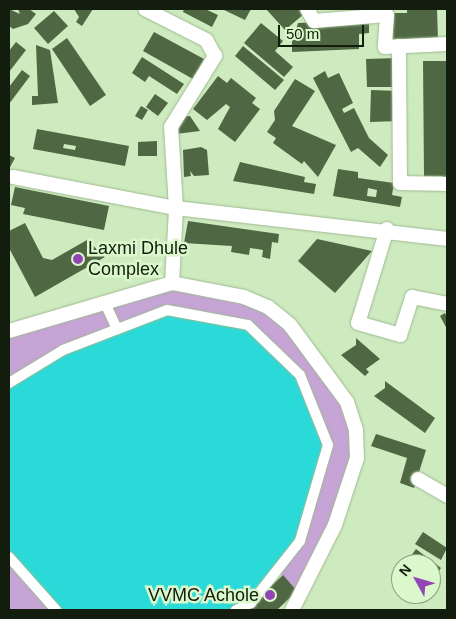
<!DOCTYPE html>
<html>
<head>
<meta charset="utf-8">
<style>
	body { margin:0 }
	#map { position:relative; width:456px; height:619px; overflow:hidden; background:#ceeabf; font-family:Arial,sans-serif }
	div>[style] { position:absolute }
	.green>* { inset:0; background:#c6a4d6 }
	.water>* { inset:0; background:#2adad9 }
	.building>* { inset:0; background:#4f6742 }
	.roads { filter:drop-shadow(0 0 1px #9fba91) drop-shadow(0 0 1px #9fba91) }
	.pedestrian>* { height:10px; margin:-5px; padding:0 5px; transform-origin:5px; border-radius:5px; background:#fff }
	.minor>* { height:14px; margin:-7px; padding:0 7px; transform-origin:7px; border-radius:7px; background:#fff }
	.dots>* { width:14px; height:14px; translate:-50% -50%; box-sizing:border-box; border:2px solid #dbf7cc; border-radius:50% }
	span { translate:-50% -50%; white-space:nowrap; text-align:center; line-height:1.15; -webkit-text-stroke:5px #dbf7cc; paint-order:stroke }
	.poi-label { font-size:18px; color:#131d0d }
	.left { translate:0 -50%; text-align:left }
	.right { translate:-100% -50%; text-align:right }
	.frame { position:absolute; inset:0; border:10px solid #131d0d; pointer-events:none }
	.north { position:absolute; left:391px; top:554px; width:50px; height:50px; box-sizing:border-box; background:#dbf7cc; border:1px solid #8ba080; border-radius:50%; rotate:309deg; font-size:14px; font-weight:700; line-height:20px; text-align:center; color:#131d0d }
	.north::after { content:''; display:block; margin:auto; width:18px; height:22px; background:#9445b5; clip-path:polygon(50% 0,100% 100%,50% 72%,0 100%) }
	.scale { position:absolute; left:278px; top:25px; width:86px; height:22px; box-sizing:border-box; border:2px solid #131d0d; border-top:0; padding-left:6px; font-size:15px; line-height:18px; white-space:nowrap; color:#131d0d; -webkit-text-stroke:4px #dbf7cc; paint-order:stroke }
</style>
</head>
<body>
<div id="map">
	<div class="green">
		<i style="clip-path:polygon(172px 283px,268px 307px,314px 354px,356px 430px,349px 491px,297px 591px,277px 570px,9px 383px,9px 331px)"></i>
		<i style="clip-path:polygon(9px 557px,56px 610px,9px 610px)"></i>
	</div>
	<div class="water">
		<i style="clip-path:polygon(167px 310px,248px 325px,300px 375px,328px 445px,300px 541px,251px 603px,236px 610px,56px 610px,9px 557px,9px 383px,63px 350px)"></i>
	</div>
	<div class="building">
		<i style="clip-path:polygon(9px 9px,20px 14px,18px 9px,29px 9px,36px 14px,28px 24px,13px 29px,9px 26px)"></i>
		<i style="clip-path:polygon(74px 9px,93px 9px,82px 26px,76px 22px,79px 17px)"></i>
		<i style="clip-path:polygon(184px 9px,205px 9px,218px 15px,212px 27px,183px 12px)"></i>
		<i style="clip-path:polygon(222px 9px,251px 9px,245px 20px)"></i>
		<i style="clip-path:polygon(266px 9px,301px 9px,304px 14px,285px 30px)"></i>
		<i style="clip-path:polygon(407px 9px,437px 9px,438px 40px,393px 42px,392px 13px,407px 13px)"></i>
		<i style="clip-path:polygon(54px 11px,68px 26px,48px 44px,34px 28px)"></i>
		<i style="clip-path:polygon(369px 20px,369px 33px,359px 34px,359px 49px,292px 52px,292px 40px,301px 40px,295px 33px,298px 23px)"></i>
		<i style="clip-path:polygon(261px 23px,283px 41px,275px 51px,293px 67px,284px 77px,244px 43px)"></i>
		<i style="clip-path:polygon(154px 32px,204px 59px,193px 79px,143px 51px)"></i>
		<i style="clip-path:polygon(67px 38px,106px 95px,90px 106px,52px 49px)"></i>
		<i style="clip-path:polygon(16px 42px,26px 50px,9px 72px,9px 51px)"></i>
		<i style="clip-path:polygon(36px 45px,50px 50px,58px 103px,32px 105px,32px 96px,38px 96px)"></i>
		<i style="clip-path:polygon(243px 46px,284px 80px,275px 90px,235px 56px)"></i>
		<i style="clip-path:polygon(142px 57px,184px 84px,177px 94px,149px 76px,145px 82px,132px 73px)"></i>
		<i style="clip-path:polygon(397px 58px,398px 87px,367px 87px,366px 59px)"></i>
		<i style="clip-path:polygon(423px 61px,447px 61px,447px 182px,443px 182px,443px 176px,424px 176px)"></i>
		<i style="clip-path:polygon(22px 70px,30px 76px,9px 104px,9px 87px)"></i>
		<i style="clip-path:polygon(325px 71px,328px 78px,339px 73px,353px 103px,342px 109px,344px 113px,354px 108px,369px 138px,388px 155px,380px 167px,358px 148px,351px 152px,313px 78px)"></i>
		<i style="clip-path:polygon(218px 76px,227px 83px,231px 78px,256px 98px,252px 103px,260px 109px,235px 142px,218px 129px,230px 107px,226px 104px,207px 120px,193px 109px)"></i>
		<i style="clip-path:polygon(295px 79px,315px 91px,292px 126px,336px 145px,318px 177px,304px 161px,302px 164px,273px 143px,276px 138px,267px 132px,275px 120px,274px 111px)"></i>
		<i style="clip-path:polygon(371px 90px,398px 91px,399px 121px,370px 122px)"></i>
		<i style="clip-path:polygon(155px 94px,168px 103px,158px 116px,146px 107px)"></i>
		<i style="clip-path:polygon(141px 106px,148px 110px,142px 120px,135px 116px)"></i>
		<i style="clip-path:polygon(190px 116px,200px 131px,176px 134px,180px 117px)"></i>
		<i style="clip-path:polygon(evenodd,37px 129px,129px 146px,125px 166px,33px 149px,37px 129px,64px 144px,76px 146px,75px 150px,63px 148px,64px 144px)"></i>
		<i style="clip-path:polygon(157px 141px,157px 156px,138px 156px,138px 142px)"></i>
		<i style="clip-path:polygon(201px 147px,207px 150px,209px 175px,194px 176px,190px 171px,191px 176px,184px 177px,183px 150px)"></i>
		<i style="clip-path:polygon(9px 155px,15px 158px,9px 169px)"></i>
		<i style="clip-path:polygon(240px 162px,305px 177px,304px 182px,316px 184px,314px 194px,233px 181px)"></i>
		<i style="clip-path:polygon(evenodd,338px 169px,358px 172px,358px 178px,394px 183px,392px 195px,402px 197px,400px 207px,333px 196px,338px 169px,368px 188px,377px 190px,376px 197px,367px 196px,368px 188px)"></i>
		<i style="clip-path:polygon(15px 187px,109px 206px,104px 230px,23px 214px,25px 208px,11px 205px)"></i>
		<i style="clip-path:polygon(188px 221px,279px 234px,278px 243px,272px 242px,270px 259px,262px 257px,263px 250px,250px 248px,249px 255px,231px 252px,232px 246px,184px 243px)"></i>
		<i style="clip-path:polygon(25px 223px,43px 258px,52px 260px,87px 240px,105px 257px,35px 297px,9px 248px,9px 231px)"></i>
		<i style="clip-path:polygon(317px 239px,372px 251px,335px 293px,298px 261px)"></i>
		<i style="clip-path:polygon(445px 313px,447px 317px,447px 329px,440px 316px)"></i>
		<i style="clip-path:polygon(356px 338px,380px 359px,366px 369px,369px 372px,365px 376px,341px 355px,356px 345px)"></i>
		<i style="clip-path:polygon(385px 381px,435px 418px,425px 433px,374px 396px,385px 388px)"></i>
		<i style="clip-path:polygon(376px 434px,426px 450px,414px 488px,400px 483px,407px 458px,371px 446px)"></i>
		<i style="clip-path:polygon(423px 532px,447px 548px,441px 560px,415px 544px)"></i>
		<i style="clip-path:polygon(416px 549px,441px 568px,433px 579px,431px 564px,408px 560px)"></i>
		<i style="clip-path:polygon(401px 569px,401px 586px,393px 580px)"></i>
		<i style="clip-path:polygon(283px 575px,297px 591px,277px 610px,245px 610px)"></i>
	</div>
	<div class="roads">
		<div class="pedestrian">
			<i style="left:104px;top:301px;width:31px;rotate:65deg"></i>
			<i style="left:9px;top:383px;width:63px;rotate:-31.4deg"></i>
			<i style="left:63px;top:350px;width:111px;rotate:-21deg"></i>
			<i style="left:167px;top:310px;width:82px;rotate:10.5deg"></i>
			<i style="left:248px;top:325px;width:72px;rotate:43.9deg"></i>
			<i style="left:300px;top:375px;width:75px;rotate:68.2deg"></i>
			<i style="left:328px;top:445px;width:100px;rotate:106.3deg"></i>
			<i style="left:300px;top:541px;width:79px;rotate:128.3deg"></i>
			<i style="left:251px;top:603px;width:17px;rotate:155deg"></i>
			<i style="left:9px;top:557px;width:71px;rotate:48.4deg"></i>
		</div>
		<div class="minor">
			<i style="left:307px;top:9px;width:14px;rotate:60deg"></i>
			<i style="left:314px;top:21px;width:73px;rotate:-4.7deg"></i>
			<i style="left:387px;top:15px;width:32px;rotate:94deg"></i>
			<i style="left:385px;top:47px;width:62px;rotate:-2.8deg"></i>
			<i style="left:399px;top:46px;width:137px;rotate:89.6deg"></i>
			<i style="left:400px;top:183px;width:47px;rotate:1.2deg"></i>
			<i style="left:13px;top:177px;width:166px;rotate:10.8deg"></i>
			<i style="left:176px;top:208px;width:81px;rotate:-93.5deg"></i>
			<i style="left:171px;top:127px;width:84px;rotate:-58.2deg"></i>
			<i style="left:215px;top:56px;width:18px;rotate:-119deg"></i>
			<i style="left:206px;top:40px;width:68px;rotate:-153.1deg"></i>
			<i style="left:387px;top:229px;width:98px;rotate:107.1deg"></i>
			<i style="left:358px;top:323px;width:44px;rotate:15.9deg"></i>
			<i style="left:400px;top:335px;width:40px;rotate:-72deg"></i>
			<i style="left:412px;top:297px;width:36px;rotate:11deg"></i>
			<i style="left:172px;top:283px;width:75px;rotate:-86.9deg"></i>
			<i style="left:176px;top:208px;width:273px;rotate:6.5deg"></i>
			<i style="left:9px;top:331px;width:170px;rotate:-16.4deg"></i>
			<i style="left:172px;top:283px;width:73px;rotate:11deg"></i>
			<i style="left:244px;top:297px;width:26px;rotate:23deg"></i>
			<i style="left:268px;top:307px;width:28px;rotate:39deg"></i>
			<i style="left:290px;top:325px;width:96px;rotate:53.5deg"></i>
			<i style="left:347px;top:402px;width:29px;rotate:72deg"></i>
			<i style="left:356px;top:430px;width:28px;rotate:88deg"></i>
			<i style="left:357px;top:458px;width:71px;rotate:108.2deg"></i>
			<i style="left:335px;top:525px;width:95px;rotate:116.8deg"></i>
			<i style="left:418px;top:479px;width:34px;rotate:30deg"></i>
		</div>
	</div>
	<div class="dots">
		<i style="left:78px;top:259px;background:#9445b5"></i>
		<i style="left:270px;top:595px;background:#9445b5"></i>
	</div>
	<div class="poi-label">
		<span class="left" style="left:88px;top:259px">Laxmi Dhule<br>Complex</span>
		<span class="right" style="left:259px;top:595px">VVMC Achole</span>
	</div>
	<div class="frame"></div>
	<div class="north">N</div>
	<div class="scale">50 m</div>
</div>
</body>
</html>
